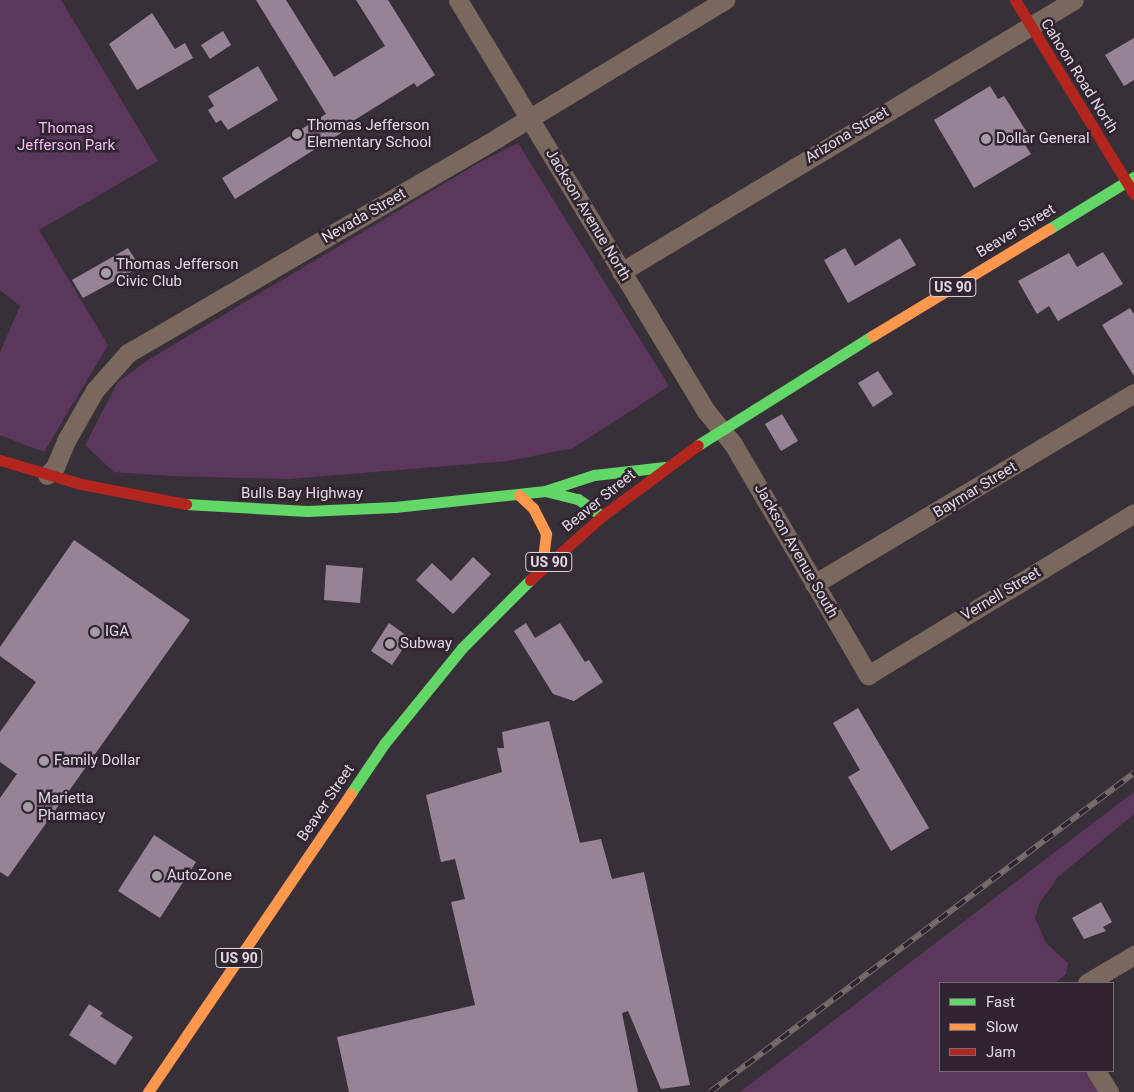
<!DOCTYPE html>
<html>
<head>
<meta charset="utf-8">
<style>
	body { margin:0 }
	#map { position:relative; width:1134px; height:1092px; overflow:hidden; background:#383038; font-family:Roboto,sans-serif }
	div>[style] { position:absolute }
	.green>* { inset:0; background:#5b385b }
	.building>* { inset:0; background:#968496 }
	.street>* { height:19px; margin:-9.5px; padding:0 9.5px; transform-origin:9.5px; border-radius:9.5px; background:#78685d }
	.fast>* { height:11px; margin:-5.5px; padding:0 5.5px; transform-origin:5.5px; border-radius:5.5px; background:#63d668 }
	.slow>* { height:11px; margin:-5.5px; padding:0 5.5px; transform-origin:5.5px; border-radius:5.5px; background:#ff974d }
	.jam>* { height:11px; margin:-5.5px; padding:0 5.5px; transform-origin:5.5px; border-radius:5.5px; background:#b3261e }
	.rail>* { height:5.5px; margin-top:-2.75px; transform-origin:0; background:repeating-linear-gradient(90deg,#302430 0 11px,#786d6a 0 22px); box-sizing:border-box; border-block:1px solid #786d6a }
	.dots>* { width:14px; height:14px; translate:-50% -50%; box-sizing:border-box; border:2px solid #302430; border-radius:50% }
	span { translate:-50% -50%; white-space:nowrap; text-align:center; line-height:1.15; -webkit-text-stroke:5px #302430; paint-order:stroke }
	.shield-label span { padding:1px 4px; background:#302430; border:1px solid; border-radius:4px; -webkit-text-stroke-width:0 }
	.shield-label { font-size:14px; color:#e0d8e0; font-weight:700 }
	.street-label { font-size:15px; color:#e0d8e0 }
	.poi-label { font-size:15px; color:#e0d8e0 }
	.left { translate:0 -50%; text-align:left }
	.park-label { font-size:15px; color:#f4bdf4 }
	.legend { position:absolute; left:939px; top:982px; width:175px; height:90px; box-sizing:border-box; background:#302430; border:1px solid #766c76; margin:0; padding:6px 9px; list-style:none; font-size:15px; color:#e0d8e0 }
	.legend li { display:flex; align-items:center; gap:10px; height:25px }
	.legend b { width:25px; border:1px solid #766c76 }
</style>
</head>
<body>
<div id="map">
	<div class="green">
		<i style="clip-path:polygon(0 0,61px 0,158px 161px,39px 230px,108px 345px,44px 452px,0 435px,0 352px,20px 306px,0 290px)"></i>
		<i style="clip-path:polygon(518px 143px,669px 386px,573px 448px,508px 461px,289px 479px,170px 476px,114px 472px,85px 445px,118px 382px,148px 360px,475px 165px)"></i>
		<i style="clip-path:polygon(1134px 792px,1134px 814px,1058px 877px,1040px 902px,1035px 918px,1046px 943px,1068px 963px,1066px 974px,1055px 983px,940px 983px,940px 1071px,1086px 1071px,1099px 1092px,740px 1092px)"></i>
	</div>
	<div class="building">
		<i style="clip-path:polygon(256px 0,286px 0,334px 77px,385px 46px,356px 0,388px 0,435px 75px,417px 87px,414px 83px,353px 121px,354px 125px,235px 199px,222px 178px,326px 114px)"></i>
		<i style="clip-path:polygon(152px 13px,175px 49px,185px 43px,193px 58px,137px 90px,109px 44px)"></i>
		<i style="clip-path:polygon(223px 31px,231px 45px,210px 59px,201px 45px)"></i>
		<i style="clip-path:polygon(1134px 38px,1134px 80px,1124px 86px,1105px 55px)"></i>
		<i style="clip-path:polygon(258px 66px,278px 100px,228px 130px,221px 120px,216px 123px,208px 110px,214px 106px,208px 96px)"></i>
		<i style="clip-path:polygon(990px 86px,998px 99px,1004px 96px,1030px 137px,1023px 142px,1031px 154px,974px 188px,934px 120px)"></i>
		<i style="clip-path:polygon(900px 238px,916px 265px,848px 303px,824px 260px,845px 248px,855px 266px)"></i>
		<i style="clip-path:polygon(128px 248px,140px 267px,83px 298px,72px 280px)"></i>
		<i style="clip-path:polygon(1103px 252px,1123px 284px,1058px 321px,1049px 306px,1037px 314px,1018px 281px,1069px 253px,1077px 267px)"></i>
		<i style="clip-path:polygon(1130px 308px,1134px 314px,1134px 376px,1102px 325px)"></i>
		<i style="clip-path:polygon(878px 371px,893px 394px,873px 407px,858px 383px)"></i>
		<i style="clip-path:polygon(782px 414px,798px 441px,781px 451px,765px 424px)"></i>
		<i style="clip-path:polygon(74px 540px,190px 620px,8px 877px,0 872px,0 798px,17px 774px,0 762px,0 732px,36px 682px,0 656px,0 647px)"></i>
		<i style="clip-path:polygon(473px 557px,491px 574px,453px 614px,416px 580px,432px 563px,451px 581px)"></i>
		<i style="clip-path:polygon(326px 565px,363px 568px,360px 603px,324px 600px)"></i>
		<i style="clip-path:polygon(389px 623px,410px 638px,392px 665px,371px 651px)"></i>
		<i style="clip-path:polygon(526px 623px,535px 638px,560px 623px,585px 662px,589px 660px,603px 682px,574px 701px,553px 694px,514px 631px)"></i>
		<i style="clip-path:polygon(858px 708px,929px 828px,891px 851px,848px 777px,860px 770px,833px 723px)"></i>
		<i style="clip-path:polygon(549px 721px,580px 843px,601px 839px,612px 879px,644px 872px,690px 1085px,661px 1089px,628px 1011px,622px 1013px,638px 1092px,349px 1092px,337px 1037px,475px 1005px,451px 902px,465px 899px,455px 859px,441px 862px,426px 795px,502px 772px,497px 748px,504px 748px,502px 732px)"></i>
		<i style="clip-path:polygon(154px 835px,196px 862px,160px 918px,118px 891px)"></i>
		<i style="clip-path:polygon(1101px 902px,1112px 922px,1103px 927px,1106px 931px,1084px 939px,1072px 918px)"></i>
		<i style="clip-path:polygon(89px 1004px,103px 1013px,100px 1016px,133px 1037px,115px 1065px,69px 1035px)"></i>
	</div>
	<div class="street">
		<i style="left:458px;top:0;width:480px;rotate:58.9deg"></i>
		<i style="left:706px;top:411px;width:43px;rotate:50.7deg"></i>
		<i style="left:733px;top:444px;width:268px;rotate:59.7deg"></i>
		<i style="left:868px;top:675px;width:311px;rotate:-31.3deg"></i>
		<i style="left:621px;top:272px;width:528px;rotate:-30.98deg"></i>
		<i style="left:47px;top:475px;width:11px;rotate:-45deg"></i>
		<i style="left:55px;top:467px;width:30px;rotate:-67deg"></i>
		<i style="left:67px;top:439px;width:56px;rotate:-60.3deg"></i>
		<i style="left:95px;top:390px;width:50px;rotate:-48.3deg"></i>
		<i style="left:128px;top:353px;width:427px;rotate:-30.2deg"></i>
		<i style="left:497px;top:138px;width:267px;rotate:-31.2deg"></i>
		<i style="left:814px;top:584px;width:373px;rotate:-30.8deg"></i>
		<i style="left:1087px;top:983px;width:55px;rotate:-30.8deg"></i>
		<i style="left:1096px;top:1071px;width:25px;rotate:58deg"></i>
	</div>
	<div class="fast">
		<i style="left:1049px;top:229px;width:100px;rotate:-31.5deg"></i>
		<i style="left:698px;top:445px;width:205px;rotate:-32.1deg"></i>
		<i style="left:545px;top:491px;width:52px;rotate:-18.1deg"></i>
		<i style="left:594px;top:475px;width:71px;rotate:-6.4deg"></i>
		<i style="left:186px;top:504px;width:121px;rotate:3.3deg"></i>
		<i style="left:307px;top:511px;width:88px;rotate:-2.6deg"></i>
		<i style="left:395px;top:507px;width:151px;rotate:-6.1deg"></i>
		<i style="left:545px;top:491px;width:34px;rotate:14deg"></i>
		<i style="left:578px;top:499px;width:29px;rotate:35deg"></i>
		<i style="left:351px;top:793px;width:59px;rotate:-56deg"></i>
		<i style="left:384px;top:744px;width:124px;rotate:-50.9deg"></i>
		<i style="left:462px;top:648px;width:96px;rotate:-45deg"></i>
	</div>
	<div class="slow">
		<i style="left:872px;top:336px;width:207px;rotate:-31.2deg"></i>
		<i style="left:519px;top:495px;width:19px;rotate:43deg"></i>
		<i style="left:533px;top:508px;width:29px;rotate:63deg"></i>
		<i style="left:546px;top:534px;width:34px;rotate:97deg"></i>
		<i style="left:148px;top:1092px;width:361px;rotate:-55.8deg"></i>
	</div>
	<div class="jam">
		<i style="left:1015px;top:0;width:228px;rotate:58.5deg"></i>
		<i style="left:0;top:460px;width:84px;rotate:16.5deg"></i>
		<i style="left:81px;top:484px;width:107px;rotate:10.8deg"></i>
		<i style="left:530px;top:580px;width:96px;rotate:-41.6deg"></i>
		<i style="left:602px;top:516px;width:119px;rotate:-36.5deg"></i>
	</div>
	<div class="rail">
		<i style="left:710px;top:1092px;width:531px;rotate:-36.96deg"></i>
	</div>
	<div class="dots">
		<i style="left:297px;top:134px;background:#a59da5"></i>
		<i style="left:986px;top:139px;background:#a59da5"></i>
		<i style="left:106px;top:273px;background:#a59da5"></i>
		<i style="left:95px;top:632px;background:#a59da5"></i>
		<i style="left:390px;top:644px;background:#a59da5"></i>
		<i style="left:44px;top:761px;background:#a59da5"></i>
		<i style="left:28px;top:807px;background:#a59da5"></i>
		<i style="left:157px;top:876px;background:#a59da5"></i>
	</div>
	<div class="shield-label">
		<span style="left:953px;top:287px">US 90</span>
		<span style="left:549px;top:562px">US 90</span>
		<span style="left:239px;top:958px">US 90</span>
	</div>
	<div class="street-label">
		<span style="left:1079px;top:76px;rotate:58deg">Cahoon Road North</span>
		<span style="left:847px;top:135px;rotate:-31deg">Arizona Street</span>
		<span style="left:588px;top:215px;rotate:59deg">Jackson Avenue North</span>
		<span style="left:364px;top:216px;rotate:-30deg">Nevada Street</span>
		<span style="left:1016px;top:231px;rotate:-31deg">Beaver Street</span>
		<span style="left:975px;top:490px;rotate:-31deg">Baymar Street</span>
		<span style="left:302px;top:494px">Bulls Bay Highway</span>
		<span style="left:599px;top:501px;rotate:-39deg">Beaver Street</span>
		<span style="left:796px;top:551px;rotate:60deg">Jackson Avenue South</span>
		<span style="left:1001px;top:594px;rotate:-31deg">Vernell Street</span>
		<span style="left:326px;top:803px;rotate:-56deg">Beaver Street</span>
	</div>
	<div class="poi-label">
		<span class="left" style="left:307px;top:134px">Thomas Jefferson<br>Elementary School</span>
		<span class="left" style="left:996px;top:139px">Dollar General</span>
		<span class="left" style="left:116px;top:273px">Thomas Jefferson<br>Civic Club</span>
		<span class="left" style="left:105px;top:632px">IGA</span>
		<span class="left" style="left:400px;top:644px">Subway</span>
		<span class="left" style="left:54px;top:761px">Family Dollar</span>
		<span class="left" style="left:38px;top:807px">Marietta<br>Pharmacy</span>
		<span class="left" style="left:167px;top:876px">AutoZone</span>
	</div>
	<div class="park-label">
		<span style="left:66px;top:137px">Thomas<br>Jefferson Park</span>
	</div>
	<ul class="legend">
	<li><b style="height:6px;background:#63d668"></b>Fast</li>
	<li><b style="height:6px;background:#ff974d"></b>Slow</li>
	<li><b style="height:6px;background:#b3261e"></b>Jam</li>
	</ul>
</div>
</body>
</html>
